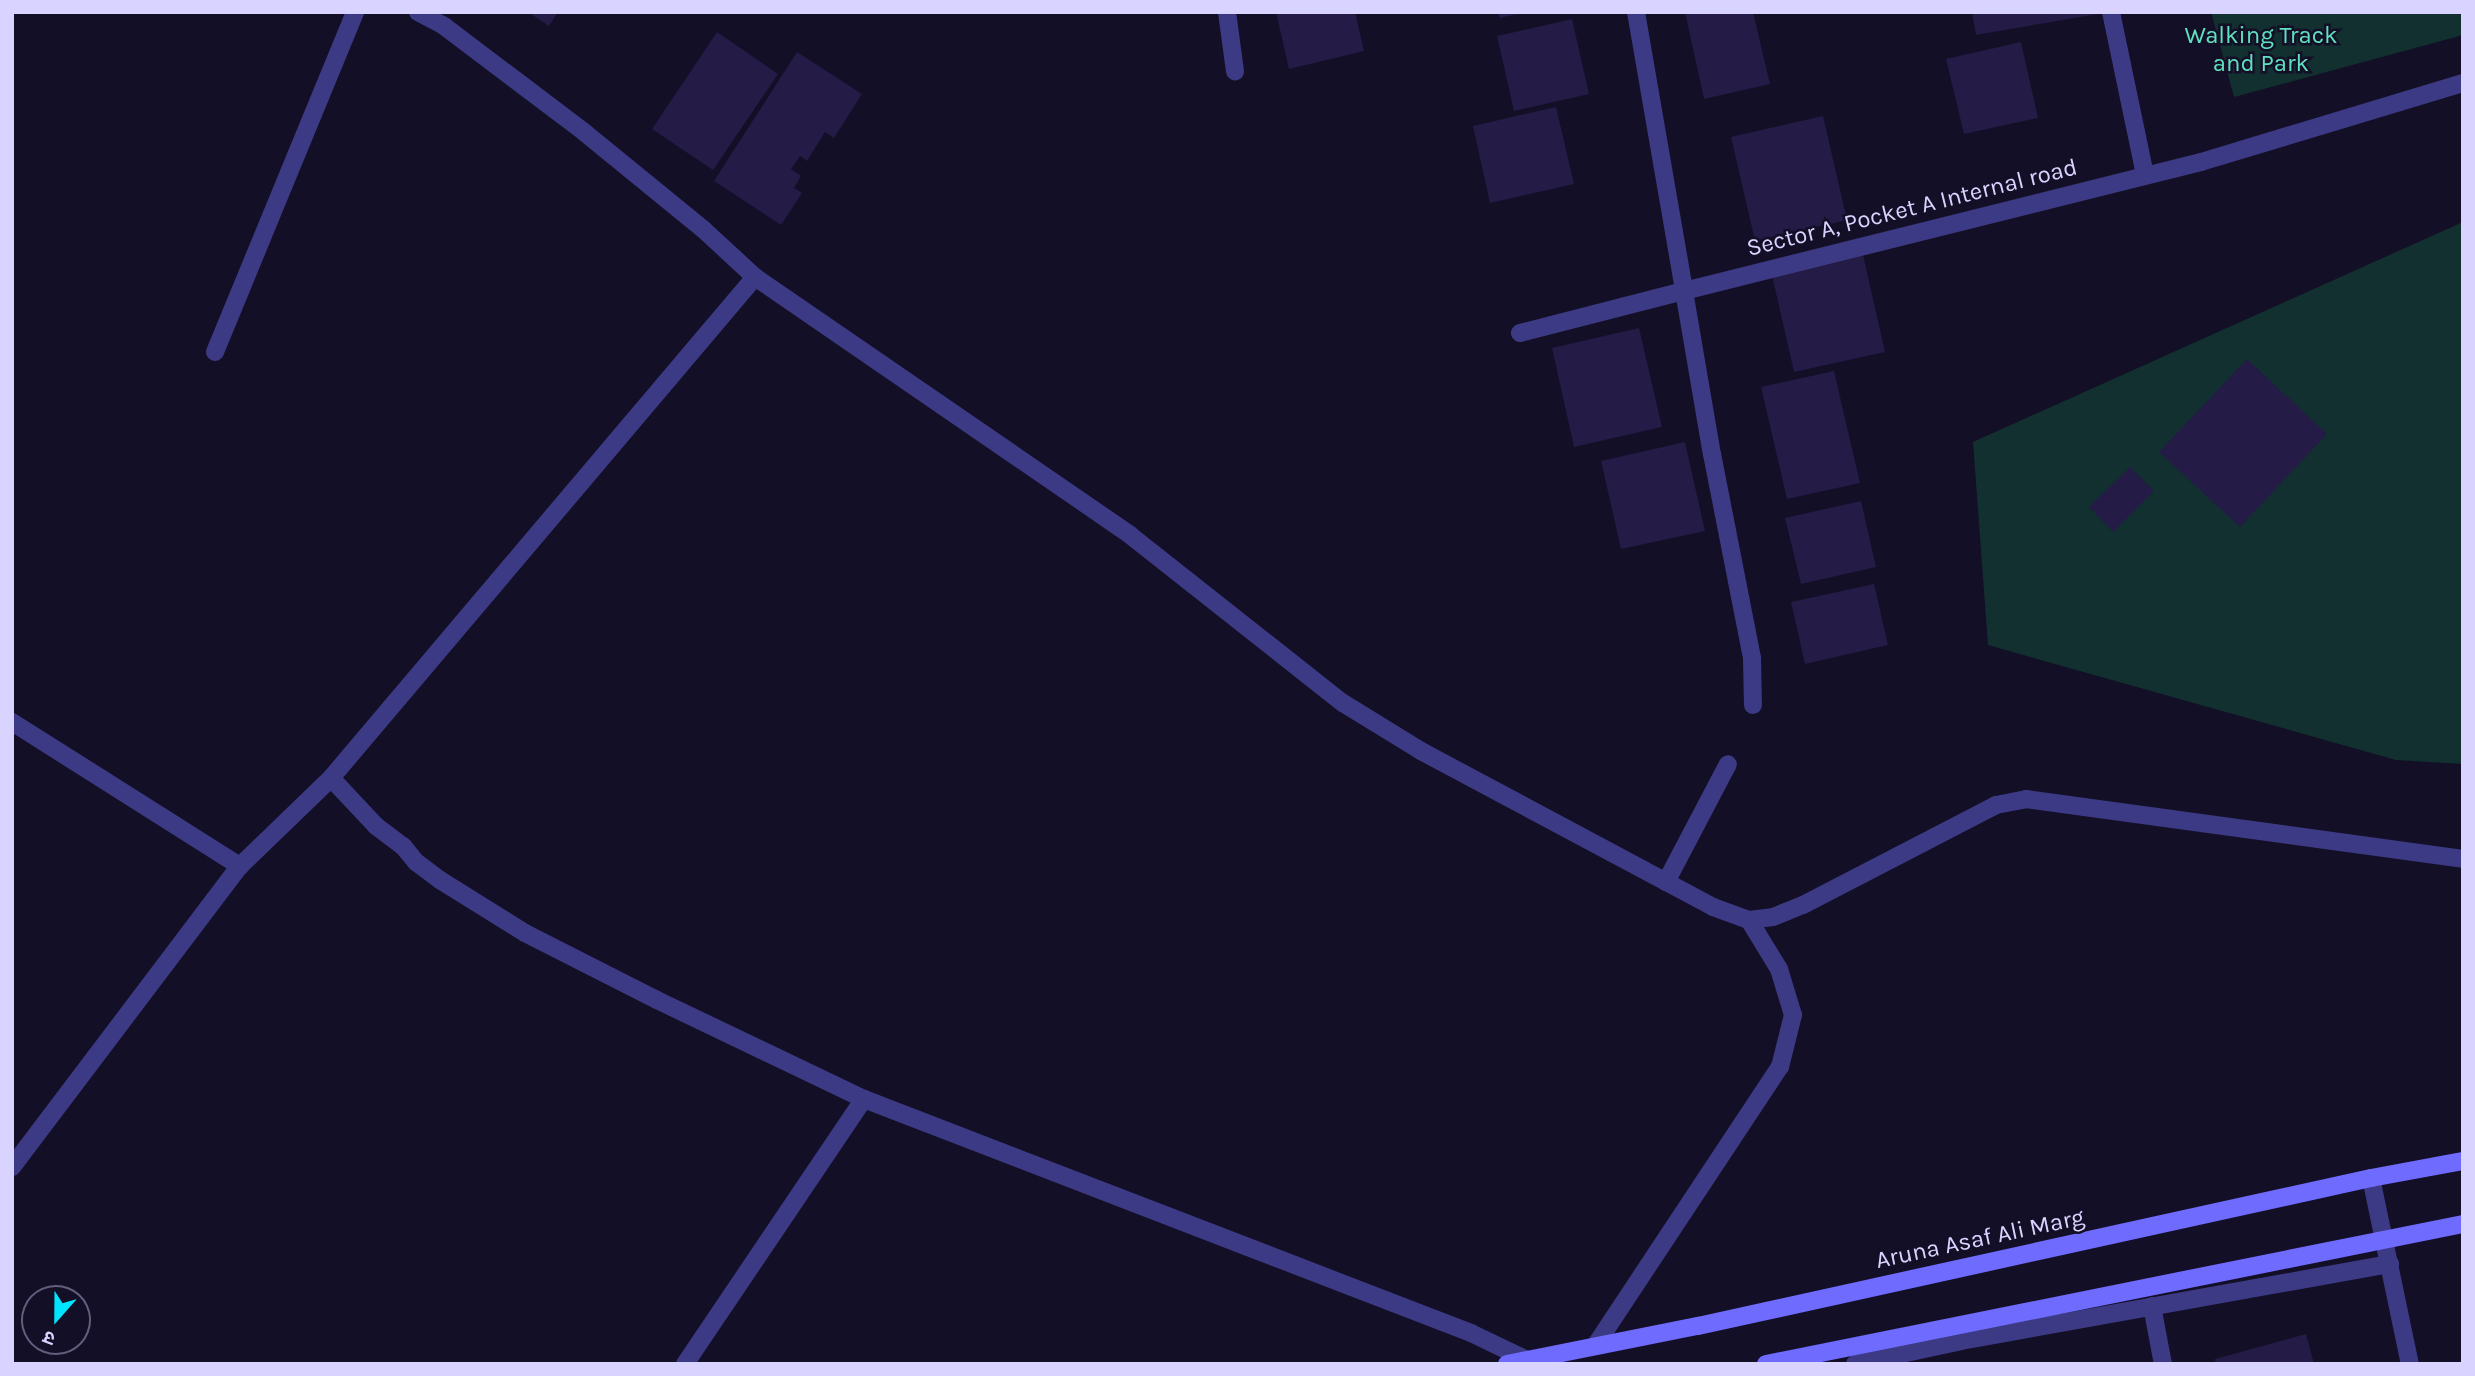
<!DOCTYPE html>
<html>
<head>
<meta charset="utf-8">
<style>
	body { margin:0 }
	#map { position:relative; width:2475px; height:1376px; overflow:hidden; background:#130f26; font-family:Karla,"Noto Sans Devanagari",sans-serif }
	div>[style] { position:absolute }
	.green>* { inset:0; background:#12302f }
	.building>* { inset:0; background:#241b47 }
	.lane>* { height:18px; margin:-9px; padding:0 9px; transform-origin:9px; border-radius:9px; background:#3d3a85 }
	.street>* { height:18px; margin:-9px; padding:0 9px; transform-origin:9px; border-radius:9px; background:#3d3a85 }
	.secondary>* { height:18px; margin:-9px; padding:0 9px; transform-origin:9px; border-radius:9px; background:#6f6bff }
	span { translate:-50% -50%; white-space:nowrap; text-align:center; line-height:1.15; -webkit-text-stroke:5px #130f26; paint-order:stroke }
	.park-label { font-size:24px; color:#5fe0c0 }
	.street-label { font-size:24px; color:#d9d4ff }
	.frame { position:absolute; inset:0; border:14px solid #d9d4ff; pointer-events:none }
	.north { position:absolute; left:21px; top:1285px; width:70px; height:70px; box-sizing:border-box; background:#130f26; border:2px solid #625e7d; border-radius:50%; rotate:201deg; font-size:19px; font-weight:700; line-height:28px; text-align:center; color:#d9d4ff }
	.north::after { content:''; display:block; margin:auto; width:24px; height:32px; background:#00e5ff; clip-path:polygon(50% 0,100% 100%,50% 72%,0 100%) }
</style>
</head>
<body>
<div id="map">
	<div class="green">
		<i style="clip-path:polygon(2211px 12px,2463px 12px,2463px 35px,2234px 97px)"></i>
		<i style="clip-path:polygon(2463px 222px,2463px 764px,2396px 760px,1988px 645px,1973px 442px)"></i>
	</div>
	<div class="building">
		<i style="clip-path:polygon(528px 12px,558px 12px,549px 26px)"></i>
		<i style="clip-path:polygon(1276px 12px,1355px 12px,1364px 51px,1289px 69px)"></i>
		<i style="clip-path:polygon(1498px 12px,1521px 12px,1521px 13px,1500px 18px)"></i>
		<i style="clip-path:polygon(1685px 12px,1753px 12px,1770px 84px,1704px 99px)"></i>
		<i style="clip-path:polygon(1972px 12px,2098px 12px,2098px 14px,1976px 35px)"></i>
		<i style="clip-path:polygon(1572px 19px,1589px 94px,1514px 111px,1497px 36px)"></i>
		<i style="clip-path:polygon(717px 32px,778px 74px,713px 170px,652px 129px)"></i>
		<i style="clip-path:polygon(2021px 42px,2038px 118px,1964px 134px,1946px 59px)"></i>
		<i style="clip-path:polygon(797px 52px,862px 94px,834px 138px,825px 132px,807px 161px,800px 156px,791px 169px,801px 176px,794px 188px,802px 193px,781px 225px,714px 181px)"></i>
		<i style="clip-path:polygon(1556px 107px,1574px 184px,1490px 203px,1473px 126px)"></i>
		<i style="clip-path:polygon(1823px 116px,1847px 220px,1755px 241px,1731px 137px)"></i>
		<i style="clip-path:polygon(1863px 255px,1885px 352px,1794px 372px,1772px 275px)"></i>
		<i style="clip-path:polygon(1639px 328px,1662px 427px,1574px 447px,1552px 348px)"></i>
		<i style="clip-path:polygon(2247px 359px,2327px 434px,2240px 527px,2159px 452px)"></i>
		<i style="clip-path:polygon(1834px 371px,1860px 483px,1787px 499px,1761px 387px)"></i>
		<i style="clip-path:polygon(1685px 442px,1705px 531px,1621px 549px,1601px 461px)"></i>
		<i style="clip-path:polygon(2130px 467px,2154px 491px,2113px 532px,2089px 507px)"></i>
		<i style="clip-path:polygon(1861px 501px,1876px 567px,1801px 584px,1785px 518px)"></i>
		<i style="clip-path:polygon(1874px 584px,1888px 645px,1805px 664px,1791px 602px)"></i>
		<i style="clip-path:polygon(2306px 1334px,2314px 1364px,2216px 1364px,2215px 1359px)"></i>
	</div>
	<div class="lane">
		<i style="left:2371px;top:1178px;width:190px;rotate:78.2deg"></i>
		<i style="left:2152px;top:1306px;width:59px;rotate:79.3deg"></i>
	</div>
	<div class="street">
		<i style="left:418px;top:12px;width:30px;rotate:28deg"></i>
		<i style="left:444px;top:26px;width:176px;rotate:37.1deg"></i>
		<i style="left:584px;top:132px;width:155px;rotate:39.2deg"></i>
		<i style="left:704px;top:230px;width:69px;rotate:42.7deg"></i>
		<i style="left:755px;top:277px;width:455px;rotate:34.5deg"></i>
		<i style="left:1130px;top:535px;width:271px;rotate:38.3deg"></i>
		<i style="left:1343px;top:703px;width:92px;rotate:31.6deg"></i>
		<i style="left:1421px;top:751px;width:331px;rotate:28.1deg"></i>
		<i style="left:1713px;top:907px;width:38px;rotate:20deg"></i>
		<i style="left:1749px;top:920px;width:24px;rotate:-7deg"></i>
		<i style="left:1773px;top:917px;width:32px;rotate:-22deg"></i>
		<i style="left:1803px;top:905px;width:217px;rotate:-27.4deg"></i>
		<i style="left:1996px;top:805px;width:31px;rotate:-11deg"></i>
		<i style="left:2026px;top:799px;width:441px;rotate:7.8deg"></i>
		<i style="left:1227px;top:12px;width:60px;rotate:82.3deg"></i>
		<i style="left:1636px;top:12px;width:283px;rotate:80.2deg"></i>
		<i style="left:1684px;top:291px;width:533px;rotate:-14.01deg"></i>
		<i style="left:2201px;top:162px;width:274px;rotate:-16.8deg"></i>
		<i style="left:2111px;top:12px;width:167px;rotate:78.2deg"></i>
		<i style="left:755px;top:277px;width:656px;rotate:130.24deg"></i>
		<i style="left:331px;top:778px;width:66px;rotate:46.8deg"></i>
		<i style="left:376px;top:826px;width:34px;rotate:37deg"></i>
		<i style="left:403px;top:846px;width:21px;rotate:51deg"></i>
		<i style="left:416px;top:862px;width:30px;rotate:37deg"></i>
		<i style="left:440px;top:880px;width:100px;rotate:31.9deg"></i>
		<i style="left:525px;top:933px;width:148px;rotate:26.9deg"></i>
		<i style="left:657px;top:1000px;width:229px;rotate:25.6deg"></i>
		<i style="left:864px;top:1099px;width:651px;rotate:21.08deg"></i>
		<i style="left:1471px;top:1333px;width:62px;rotate:25.7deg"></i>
		<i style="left:1520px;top:333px;width:169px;rotate:-14.4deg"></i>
		<i style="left:1684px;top:291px;width:165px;rotate:80.3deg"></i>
		<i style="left:1712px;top:454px;width:208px;rotate:78.9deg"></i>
		<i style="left:1752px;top:658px;width:47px;rotate:88.8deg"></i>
		<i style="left:215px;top:352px;width:368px;rotate:-67.6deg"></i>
		<i style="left:12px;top:722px;width:270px;rotate:32.3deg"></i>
		<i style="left:1666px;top:882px;width:133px;rotate:-62.3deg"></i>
		<i style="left:12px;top:1167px;width:378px;rotate:-52.9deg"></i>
		<i style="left:240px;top:866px;width:127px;rotate:-44deg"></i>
		<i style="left:1595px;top:1346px;width:335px;rotate:-56.5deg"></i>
		<i style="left:1780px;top:1067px;width:54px;rotate:-76deg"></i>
		<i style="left:1793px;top:1015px;width:48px;rotate:-106.9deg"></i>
		<i style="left:1779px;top:969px;width:57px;rotate:-121.5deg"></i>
		<i style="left:685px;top:1364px;width:320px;rotate:-56deg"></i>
		<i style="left:1855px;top:1364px;width:108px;rotate:-12.2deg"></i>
		<i style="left:1961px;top:1341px;width:436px;rotate:-10.2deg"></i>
	</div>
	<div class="secondary">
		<i style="left:1507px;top:1364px;width:195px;rotate:-11.3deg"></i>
		<i style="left:1698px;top:1326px;width:689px;rotate:-12.4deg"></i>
		<i style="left:2371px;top:1178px;width:94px;rotate:-10.5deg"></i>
		<i style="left:1766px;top:1364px;width:711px;rotate:-11.36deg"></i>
	</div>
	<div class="park-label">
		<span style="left:2261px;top:50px">Walking Track<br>and Park</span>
	</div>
	<div class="street-label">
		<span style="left:1912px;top:208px;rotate:-14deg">Sector A, Pocket A Internal road</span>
		<span style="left:1980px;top:1239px;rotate:-12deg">Aruna Asaf Ali Marg</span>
	</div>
	<div class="frame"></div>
	<div class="north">उ</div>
</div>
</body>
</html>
